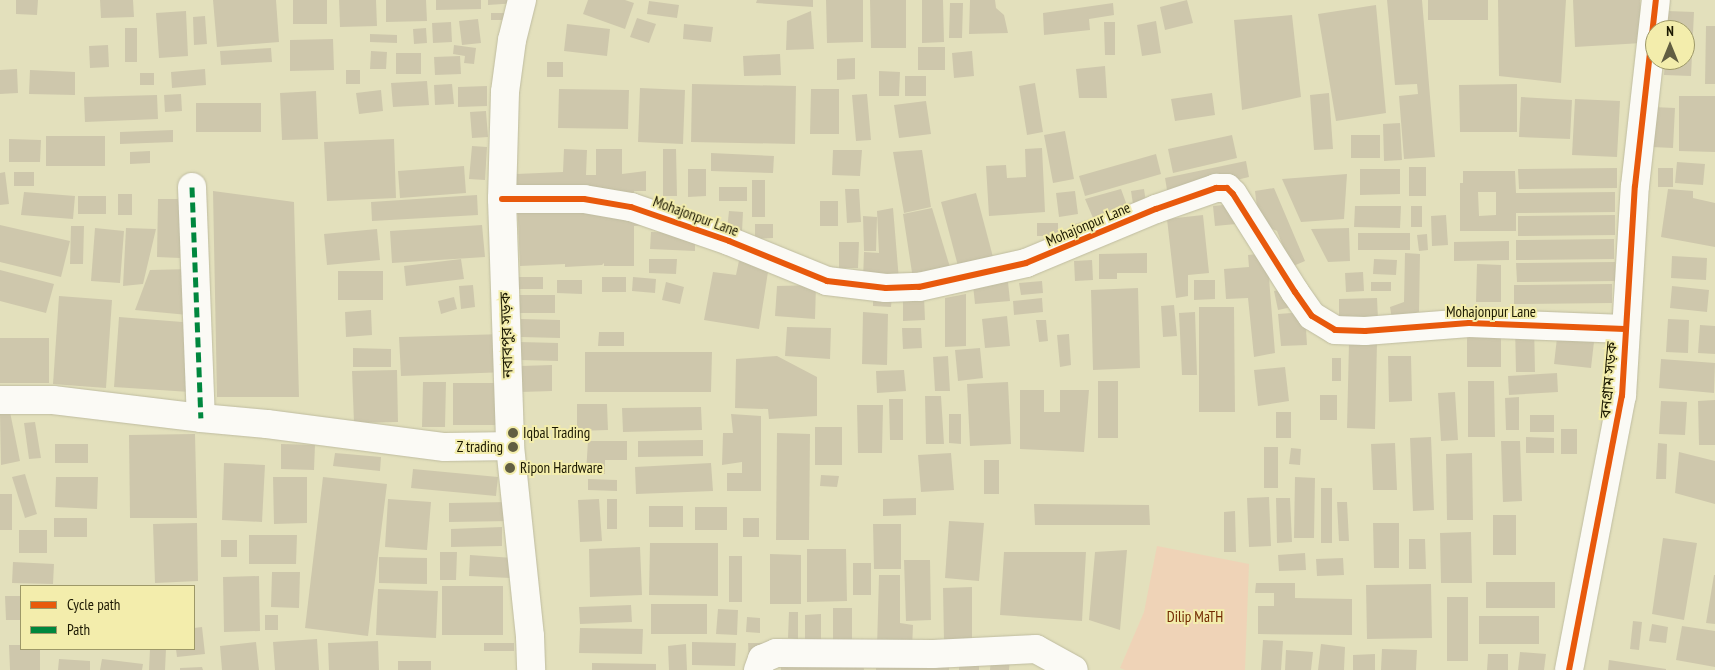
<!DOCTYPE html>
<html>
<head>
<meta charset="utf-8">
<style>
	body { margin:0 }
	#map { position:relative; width:1715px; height:670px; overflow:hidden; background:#e3e0bc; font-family:"PT Sans Narrow","Noto Sans Bengali",sans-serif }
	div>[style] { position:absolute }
	.green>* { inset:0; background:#efd3b7 }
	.building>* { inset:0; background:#cec7ac }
	.roads { filter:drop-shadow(0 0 1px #bfbca0) drop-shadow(0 0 1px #bfbca0) }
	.minor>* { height:28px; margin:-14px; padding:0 14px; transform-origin:14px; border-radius:14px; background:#fbfaf5 }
	.major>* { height:28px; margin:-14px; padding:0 14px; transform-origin:14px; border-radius:14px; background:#fbfaf5 }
	.quiet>* { height:5px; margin-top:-2.5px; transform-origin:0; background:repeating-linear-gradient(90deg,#00873e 0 10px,transparent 0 15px) }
	.cycleway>* { height:6px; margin:-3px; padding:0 3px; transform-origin:3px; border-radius:3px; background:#e8590c }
	.dots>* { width:14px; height:14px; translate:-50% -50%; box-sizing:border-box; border:2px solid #f3edac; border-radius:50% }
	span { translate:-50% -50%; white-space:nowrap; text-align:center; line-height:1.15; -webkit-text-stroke:4px #f3edac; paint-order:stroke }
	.street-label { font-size:15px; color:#1b1801 }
	.poi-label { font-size:15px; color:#1b1801 }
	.left { translate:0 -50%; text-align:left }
	.right { translate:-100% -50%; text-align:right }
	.park-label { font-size:15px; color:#722900 }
	.legend { position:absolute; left:20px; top:585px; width:175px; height:65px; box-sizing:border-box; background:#f3edac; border:1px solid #9d9868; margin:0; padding:6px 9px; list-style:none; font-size:15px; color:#1b1801 }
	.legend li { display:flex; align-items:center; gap:10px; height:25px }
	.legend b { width:25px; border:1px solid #9d9868 }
	.north { position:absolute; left:1645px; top:20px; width:50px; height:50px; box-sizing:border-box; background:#f3edac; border:1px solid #9d9868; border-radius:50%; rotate:0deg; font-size:14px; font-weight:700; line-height:20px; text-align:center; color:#1b1801 }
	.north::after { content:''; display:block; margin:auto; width:18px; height:22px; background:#615e42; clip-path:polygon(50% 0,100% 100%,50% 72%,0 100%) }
</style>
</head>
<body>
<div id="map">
	<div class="green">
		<i style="clip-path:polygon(1157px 546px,1249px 564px,1245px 670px,1125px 670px,1120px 668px,1144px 612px)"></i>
	</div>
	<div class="building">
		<i style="clip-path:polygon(16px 0,38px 0,37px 15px,16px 14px)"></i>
		<i style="clip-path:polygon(100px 0,133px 0,134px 17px,101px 18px)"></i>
		<i style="clip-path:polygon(213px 0,276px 0,279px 42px,217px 47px)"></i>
		<i style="clip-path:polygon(293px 0,327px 0,327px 24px,293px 24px)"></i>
		<i style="clip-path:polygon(339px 0,376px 0,377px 26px,340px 27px)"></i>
		<i style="clip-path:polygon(386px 0,426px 0,427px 21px,386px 22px)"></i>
		<i style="clip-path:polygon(436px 0,481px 0,481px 9px,436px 10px)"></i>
		<i style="clip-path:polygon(488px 0,516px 0,516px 3px,488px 5px)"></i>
		<i style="clip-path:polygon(588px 0,625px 0,634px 3px,625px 29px,583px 14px)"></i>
		<i style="clip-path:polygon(757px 0,813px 0,813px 7px,756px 3px)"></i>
		<i style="clip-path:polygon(826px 0,863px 0,863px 42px,827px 43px)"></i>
		<i style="clip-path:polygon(870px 0,906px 0,906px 48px,871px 48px)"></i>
		<i style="clip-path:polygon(922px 0,943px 0,944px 42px,922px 43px)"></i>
		<i style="clip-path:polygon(970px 0,995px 0,996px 8px,1004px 15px,1008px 33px,969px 34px)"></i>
		<i style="clip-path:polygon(1187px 0,1193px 23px,1165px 30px,1160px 7px)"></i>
		<i style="clip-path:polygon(1387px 0,1422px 0,1435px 157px,1404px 159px,1399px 96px,1418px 94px,1417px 84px,1395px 85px)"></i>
		<i style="clip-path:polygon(1428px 0,1488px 0,1488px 20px,1428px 20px)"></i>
		<i style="clip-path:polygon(1498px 0,1566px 0,1561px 83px,1499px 76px)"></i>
		<i style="clip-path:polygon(1573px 0,1640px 0,1642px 43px,1575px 47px)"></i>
		<i style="clip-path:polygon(649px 1px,679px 5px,677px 18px,647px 14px)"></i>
		<i style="clip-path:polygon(950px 3px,963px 3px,962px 38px,949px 38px)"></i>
		<i style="clip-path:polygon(1113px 3px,1114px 15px,1089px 19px,1090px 30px,1044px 35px,1043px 13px)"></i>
		<i style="clip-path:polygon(1376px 5px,1386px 113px,1336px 121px,1318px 14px)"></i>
		<i style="clip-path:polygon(186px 11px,188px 56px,159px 58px,156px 13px)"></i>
		<i style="clip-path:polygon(811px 11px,814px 49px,786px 50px,787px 21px)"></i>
		<i style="clip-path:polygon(1667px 11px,1694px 12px,1691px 76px,1664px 75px,1665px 60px,1685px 60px,1685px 30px,1666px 30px)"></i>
		<i style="clip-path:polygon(491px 13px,510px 13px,510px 20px,491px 20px)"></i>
		<i style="clip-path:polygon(1292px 15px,1301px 97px,1242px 110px,1234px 20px)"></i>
		<i style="clip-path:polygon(205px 16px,207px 44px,194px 45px,193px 17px)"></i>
		<i style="clip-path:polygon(637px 18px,656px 24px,649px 43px,630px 37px)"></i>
		<i style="clip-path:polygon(478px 19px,481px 43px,462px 45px,459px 21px)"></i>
		<i style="clip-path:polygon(1156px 21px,1161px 53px,1142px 56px,1137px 25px)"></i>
		<i style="clip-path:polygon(451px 22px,452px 42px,433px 43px,432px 23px)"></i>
		<i style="clip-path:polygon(1104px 22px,1115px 22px,1115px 55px,1105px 55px)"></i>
		<i style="clip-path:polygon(567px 24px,610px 29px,607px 56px,564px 51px)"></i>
		<i style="clip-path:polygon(684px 24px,713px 27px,711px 42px,683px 39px)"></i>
		<i style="clip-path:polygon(1706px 26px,1715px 26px,1715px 84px,1705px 84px)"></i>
		<i style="clip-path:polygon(125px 28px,137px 28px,137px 62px,125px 62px)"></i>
		<i style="clip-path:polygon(426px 28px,427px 43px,414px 44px,413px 29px)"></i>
		<i style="clip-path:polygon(370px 34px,397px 35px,397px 43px,370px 42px)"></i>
		<i style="clip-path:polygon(333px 39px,334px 70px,290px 71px,290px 40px)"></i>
		<i style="clip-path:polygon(108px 45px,109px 67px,90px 68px,89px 46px)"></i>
		<i style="clip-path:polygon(454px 45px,476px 48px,474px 64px,464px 63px,465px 56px,453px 54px)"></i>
		<i style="clip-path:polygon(918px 47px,945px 47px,945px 70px,918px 70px)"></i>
		<i style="clip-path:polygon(271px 48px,272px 62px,221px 65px,220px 51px)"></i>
		<i style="clip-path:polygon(371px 51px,387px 52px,386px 69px,370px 69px)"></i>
		<i style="clip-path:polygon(972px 51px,974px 76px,954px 78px,952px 53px)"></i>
		<i style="clip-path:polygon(396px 53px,421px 53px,421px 74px,396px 74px)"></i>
		<i style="clip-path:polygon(780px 54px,781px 75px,744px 76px,743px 56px)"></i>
		<i style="clip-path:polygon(460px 56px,461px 74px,435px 75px,434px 57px)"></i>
		<i style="clip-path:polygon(855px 58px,855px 79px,837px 80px,837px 59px)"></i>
		<i style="clip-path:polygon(547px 62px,563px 62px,563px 77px,547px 77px)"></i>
		<i style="clip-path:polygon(1105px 66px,1107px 98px,1079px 98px,1076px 69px)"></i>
		<i style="clip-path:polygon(17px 69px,18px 93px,0 94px,0 70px)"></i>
		<i style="clip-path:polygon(205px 69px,206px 85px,172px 88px,171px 72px)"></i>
		<i style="clip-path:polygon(30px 70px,75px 72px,75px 95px,29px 94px)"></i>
		<i style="clip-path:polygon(346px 70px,360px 70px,360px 84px,346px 84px)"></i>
		<i style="clip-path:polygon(879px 71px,900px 72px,899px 96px,879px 96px)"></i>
		<i style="clip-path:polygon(140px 73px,154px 73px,154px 85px,140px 85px)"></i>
		<i style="clip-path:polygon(905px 76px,926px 76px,926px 96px,905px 96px)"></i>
		<i style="clip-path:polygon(427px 81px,429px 105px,393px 107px,391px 83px)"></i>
		<i style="clip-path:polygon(1035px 83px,1043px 132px,1027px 135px,1019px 86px)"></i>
		<i style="clip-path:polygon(452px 84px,454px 104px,435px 105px,434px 85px)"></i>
		<i style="clip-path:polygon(692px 84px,796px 86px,795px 144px,691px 142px)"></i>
		<i style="clip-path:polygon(1517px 84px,1517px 132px,1460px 132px,1459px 85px)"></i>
		<i style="clip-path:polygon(487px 86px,487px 106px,458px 107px,458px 87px)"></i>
		<i style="clip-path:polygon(640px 88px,685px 90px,683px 144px,638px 142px)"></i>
		<i style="clip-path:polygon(559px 89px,629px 90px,628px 129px,558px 128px)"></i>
		<i style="clip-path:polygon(811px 89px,839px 89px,839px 134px,810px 134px)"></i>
		<i style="clip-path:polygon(381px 90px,383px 111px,359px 114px,356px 93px)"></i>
		<i style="clip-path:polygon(316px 91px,318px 139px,282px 140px,280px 93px)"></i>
		<i style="clip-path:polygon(1212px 93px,1215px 115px,1175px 121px,1171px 99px)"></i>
		<i style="clip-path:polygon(1329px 93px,1333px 149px,1314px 150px,1310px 95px)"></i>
		<i style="clip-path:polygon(181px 94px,182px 111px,165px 112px,164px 95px)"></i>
		<i style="clip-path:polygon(867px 94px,871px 140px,856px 141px,852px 95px)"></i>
		<i style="clip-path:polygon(157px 95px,158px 119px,85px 122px,84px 97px)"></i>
		<i style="clip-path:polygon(1679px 96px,1715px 96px,1715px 152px,1679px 151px)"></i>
		<i style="clip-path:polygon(1521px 97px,1572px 100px,1570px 139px,1519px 137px)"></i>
		<i style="clip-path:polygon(1575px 99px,1620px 101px,1617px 157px,1572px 155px)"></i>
		<i style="clip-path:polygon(926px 101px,931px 134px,899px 138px,894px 105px)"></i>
		<i style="clip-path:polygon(196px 103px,261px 103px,261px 132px,196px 132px)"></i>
		<i style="clip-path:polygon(1653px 107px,1675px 108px,1673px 148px,1652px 147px)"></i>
		<i style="clip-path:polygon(486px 111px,488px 137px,472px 138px,470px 112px)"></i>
		<i style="clip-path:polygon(1400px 123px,1402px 160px,1384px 161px,1383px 124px)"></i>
		<i style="clip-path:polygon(173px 130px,173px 142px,120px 144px,120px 132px)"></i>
		<i style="clip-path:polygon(1065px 131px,1074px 179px,1053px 183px,1044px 135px)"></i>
		<i style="clip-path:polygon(1232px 135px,1237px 158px,1173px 173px,1168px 149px)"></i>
		<i style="clip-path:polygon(1351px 135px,1380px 135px,1380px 158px,1351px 158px)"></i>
		<i style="clip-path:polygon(46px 136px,105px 136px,105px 166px,46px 166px)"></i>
		<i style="clip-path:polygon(9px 139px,41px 140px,40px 162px,9px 162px)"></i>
		<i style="clip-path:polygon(394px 139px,396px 198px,327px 201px,324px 142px)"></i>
		<i style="clip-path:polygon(472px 146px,487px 147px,485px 180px,469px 179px)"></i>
		<i style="clip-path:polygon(1042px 148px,1045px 212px,989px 216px,986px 166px,1006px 165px,1007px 178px,1026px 177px,1025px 149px)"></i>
		<i style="clip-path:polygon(564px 149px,587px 150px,586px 175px,596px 175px,596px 149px,622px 149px,622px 174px,646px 171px,646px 191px,634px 191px,635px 204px,660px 224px,634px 226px,634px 266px,604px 266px,604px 263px,602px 265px,565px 267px,565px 264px,520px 266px,516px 174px,563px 172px)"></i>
		<i style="clip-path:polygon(663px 149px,676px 149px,677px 196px,663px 196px)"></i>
		<i style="clip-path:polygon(833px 150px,862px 150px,860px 176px,832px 175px)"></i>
		<i style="clip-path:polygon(922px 150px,931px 207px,904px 213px,893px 152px)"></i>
		<i style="clip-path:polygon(150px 151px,150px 163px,130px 164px,130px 152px)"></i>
		<i style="clip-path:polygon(711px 153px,774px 156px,773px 173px,711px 171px)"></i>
		<i style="clip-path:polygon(1156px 154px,1161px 174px,1085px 196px,1079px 176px)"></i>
		<i style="clip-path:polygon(1246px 161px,1249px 177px,1168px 196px,1165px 178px)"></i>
		<i style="clip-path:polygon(1677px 162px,1705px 164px,1703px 185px,1675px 183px)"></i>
		<i style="clip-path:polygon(464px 166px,466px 193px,400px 198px,398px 171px)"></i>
		<i style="clip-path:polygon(1409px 167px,1426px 167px,1426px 196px,1409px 196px)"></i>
		<i style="clip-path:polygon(1617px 168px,1617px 188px,1519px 189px,1518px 169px)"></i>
		<i style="clip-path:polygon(1658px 168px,1673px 168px,1673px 187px,1658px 187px)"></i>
		<i style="clip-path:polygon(688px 169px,706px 169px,706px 196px,688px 197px)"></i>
		<i style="clip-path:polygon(1360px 169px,1400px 169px,1400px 194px,1360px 195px)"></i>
		<i style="clip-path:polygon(evenodd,1463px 171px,1515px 171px,1516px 193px,1615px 192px,1615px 212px,1516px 213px,1516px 231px,1460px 231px,1460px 183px,1463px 183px,1463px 171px,1478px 192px,1496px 192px,1496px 215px,1479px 216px,1478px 192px)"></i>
		<i style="clip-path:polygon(5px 172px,9px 204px,0 205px,0 173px)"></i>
		<i style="clip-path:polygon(14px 172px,34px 172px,34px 186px,14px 186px)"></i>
		<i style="clip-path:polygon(1347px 174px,1344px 219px,1301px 222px,1282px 179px)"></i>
		<i style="clip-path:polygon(752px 180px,765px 180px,765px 217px,752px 217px)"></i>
		<i style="clip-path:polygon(719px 187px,747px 187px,747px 201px,719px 201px)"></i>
		<i style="clip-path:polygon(1274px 188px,1305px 261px,1291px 267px,1277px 231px,1259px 223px,1255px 191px)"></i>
		<i style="clip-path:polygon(845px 189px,859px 189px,861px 222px,847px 223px)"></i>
		<i style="clip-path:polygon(1121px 189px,1129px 211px,1080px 236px,1075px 224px,1093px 218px,1085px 199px)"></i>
		<i style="clip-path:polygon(1144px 189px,1147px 209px,1134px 211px,1131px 191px)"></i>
		<i style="clip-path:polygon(1668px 189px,1693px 191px,1693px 198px,1715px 203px,1715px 247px,1661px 237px)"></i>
		<i style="clip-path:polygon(213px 191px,294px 202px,299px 397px,217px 397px)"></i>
		<i style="clip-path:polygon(1075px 191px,1078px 214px,1059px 217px,1056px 193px)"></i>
		<i style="clip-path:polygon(24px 192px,75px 196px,73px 219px,21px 215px)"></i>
		<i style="clip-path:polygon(976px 193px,993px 257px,958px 266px,941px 202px)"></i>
		<i style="clip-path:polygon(118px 194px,132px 194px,132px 215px,118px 215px)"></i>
		<i style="clip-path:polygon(477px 195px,478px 215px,372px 221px,371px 202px)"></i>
		<i style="clip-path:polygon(78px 196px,106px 196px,106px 214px,78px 214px)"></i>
		<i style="clip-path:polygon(158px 199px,181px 199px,180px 258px,157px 257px)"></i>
		<i style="clip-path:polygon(820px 201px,838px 201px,838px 226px,820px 226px)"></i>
		<i style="clip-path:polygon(1234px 204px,1236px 224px,1215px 226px,1213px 206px)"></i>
		<i style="clip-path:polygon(1355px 206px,1401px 206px,1400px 228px,1354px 227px)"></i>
		<i style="clip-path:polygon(1411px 206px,1422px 206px,1422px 227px,1411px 227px)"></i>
		<i style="clip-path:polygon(893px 208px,899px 280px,863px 280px,864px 252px,879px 253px,877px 211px)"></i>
		<i style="clip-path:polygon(932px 208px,953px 277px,913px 279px,903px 214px)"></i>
		<i style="clip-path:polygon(729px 211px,743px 212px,742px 232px,727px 230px)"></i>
		<i style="clip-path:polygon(1203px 215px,1209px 273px,1188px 275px,1188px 296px,1176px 298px,1167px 219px)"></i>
		<i style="clip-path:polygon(1446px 215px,1448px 245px,1432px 246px,1431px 216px)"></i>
		<i style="clip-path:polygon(1615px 215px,1615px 235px,1518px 236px,1518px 216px)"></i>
		<i style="clip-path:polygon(863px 216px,877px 217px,876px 251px,864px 251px)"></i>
		<i style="clip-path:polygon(1037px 223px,1058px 223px,1058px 236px,1037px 236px)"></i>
		<i style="clip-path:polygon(755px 224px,773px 224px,773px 238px,755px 239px)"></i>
		<i style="clip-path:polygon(0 225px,70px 241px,61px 277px,0 262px)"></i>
		<i style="clip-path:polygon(482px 225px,485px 257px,392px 263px,390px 231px)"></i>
		<i style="clip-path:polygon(71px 226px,84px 226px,83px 264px,70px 264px)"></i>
		<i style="clip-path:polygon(95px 228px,124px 231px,120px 283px,91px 281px)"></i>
		<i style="clip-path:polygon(126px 228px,156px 229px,143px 284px,123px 286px)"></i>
		<i style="clip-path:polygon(1349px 228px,1350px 261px,1328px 262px,1311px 229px)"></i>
		<i style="clip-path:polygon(377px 229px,380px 260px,327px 265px,324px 234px)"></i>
		<i style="clip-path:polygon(651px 232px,695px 233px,695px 251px,650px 249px)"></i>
		<i style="clip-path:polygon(1358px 233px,1410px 233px,1410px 250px,1358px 250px)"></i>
		<i style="clip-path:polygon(1427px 234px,1428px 250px,1419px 251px,1417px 235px)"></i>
		<i style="clip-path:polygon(1614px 239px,1614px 259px,1516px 260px,1516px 240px)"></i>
		<i style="clip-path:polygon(1509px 241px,1509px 260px,1454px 261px,1454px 242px)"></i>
		<i style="clip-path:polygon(839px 242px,859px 242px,858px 268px,839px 268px)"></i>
		<i style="clip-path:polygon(741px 251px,770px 259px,759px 329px,704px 320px,713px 272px,736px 275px)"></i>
		<i style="clip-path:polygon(1147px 253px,1147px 273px,1117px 273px,1117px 279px,1099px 279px,1099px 254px)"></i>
		<i style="clip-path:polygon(1267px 253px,1275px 353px,1254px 357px,1248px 298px,1226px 299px,1224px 269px,1249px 267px,1248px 255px)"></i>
		<i style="clip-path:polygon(1405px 253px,1420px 254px,1419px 312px,1392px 319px,1390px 307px,1404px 302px)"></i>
		<i style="clip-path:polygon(1672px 256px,1707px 258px,1706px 280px,1671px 278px)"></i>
		<i style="clip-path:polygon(461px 259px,464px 279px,406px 286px,404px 266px)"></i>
		<i style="clip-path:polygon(649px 259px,677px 259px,676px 274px,649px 273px)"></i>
		<i style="clip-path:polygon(1374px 259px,1397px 260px,1396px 275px,1373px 274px)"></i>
		<i style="clip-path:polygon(1092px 260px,1093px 280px,1075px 281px,1074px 261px)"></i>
		<i style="clip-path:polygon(1615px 262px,1615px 281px,1517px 282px,1516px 263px)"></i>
		<i style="clip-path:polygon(1477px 264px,1501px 265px,1501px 302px,1476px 302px)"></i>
		<i style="clip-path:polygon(191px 269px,188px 315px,135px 310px,150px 270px)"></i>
		<i style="clip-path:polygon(0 270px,54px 284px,46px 313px,0 301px)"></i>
		<i style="clip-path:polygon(338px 271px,383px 271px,383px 300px,338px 300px)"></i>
		<i style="clip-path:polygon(1363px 272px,1364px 291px,1346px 292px,1345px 273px)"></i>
		<i style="clip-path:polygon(514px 277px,543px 277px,543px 289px,514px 289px)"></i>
		<i style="clip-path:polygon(602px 277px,626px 277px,626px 292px,602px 292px)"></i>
		<i style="clip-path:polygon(633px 277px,656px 279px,655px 293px,632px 291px)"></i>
		<i style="clip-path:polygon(557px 280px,582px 280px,582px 294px,557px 293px)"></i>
		<i style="clip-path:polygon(1194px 280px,1215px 280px,1215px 299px,1194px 300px)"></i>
		<i style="clip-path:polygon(1042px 281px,1043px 293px,1021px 295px,1019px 283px)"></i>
		<i style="clip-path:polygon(666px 282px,684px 287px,680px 304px,662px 300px)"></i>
		<i style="clip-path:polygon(1008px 282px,1010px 301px,975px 304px,973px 285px)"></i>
		<i style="clip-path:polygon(1371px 282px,1391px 282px,1391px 291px,1371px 291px)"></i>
		<i style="clip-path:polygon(1612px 284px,1612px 303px,1514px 304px,1514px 285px)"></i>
		<i style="clip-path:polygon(473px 285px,475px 307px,461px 309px,459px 286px)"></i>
		<i style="clip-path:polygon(816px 285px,815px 319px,775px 316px,777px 286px)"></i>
		<i style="clip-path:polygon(1672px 286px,1709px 290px,1707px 312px,1670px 308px)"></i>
		<i style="clip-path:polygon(1138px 288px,1140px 368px,1093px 370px,1091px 290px)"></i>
		<i style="clip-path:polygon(1288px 288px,1292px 307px,1278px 310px,1274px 291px)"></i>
		<i style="clip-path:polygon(966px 294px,966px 346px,945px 347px,945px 298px)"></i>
		<i style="clip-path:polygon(517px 295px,555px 295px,555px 313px,517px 313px)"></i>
		<i style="clip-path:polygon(873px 295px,892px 296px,891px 307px,873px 306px)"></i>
		<i style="clip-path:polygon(59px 296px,112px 300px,106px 388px,53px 384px)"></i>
		<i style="clip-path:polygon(903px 296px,924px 296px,925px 320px,903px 321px)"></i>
		<i style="clip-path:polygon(454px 297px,457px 309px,441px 314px,438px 301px)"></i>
		<i style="clip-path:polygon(1042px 298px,1043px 312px,1014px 315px,1013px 301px)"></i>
		<i style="clip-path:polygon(1377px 298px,1378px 319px,1339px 320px,1339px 299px)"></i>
		<i style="clip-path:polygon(1174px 305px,1177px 336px,1163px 337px,1161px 306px)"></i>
		<i style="clip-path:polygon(1199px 307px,1234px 307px,1235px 412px,1199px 412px)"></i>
		<i style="clip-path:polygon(371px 310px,372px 335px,346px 337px,345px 312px)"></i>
		<i style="clip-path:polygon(863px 312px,888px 314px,887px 365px,862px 364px)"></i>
		<i style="clip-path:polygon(1195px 312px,1197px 375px,1182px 375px,1179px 313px)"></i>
		<i style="clip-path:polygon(1305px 312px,1307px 345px,1281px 346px,1278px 314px)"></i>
		<i style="clip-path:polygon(1007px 316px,1010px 346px,985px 348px,982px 319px)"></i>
		<i style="clip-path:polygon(119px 317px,195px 323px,190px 392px,114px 387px)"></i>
		<i style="clip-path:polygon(521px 319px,560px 320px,560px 338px,521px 337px)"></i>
		<i style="clip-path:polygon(1668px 319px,1689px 320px,1688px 353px,1666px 352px)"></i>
		<i style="clip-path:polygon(1036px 320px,1046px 320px,1048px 341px,1039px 342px)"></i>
		<i style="clip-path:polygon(1501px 324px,1501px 367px,1467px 367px,1467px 335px)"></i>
		<i style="clip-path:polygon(1534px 324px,1535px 372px,1516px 372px,1515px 325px)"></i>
		<i style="clip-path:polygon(1700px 325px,1715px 326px,1715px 354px,1698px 353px)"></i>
		<i style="clip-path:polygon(787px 327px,831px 328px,830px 359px,785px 356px)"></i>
		<i style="clip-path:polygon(902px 328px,921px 328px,922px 348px,903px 349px)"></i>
		<i style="clip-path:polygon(1558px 329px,1595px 333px,1591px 368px,1554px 364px)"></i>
		<i style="clip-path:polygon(599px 332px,624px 332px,624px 346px,598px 346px)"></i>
		<i style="clip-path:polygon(505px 334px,507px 372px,401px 376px,399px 337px)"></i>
		<i style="clip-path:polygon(1069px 334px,1071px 365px,1060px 367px,1057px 335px)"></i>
		<i style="clip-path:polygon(0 338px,49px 338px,49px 383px,0 383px)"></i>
		<i style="clip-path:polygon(520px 342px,558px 343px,558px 361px,520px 360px)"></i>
		<i style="clip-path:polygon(1349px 342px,1377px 343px,1375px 429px,1347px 428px)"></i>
		<i style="clip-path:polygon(353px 348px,391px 349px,391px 367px,353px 367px)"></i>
		<i style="clip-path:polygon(980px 348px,983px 378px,958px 381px,955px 350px)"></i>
		<i style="clip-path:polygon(585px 352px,712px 352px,711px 392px,585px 392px)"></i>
		<i style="clip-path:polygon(777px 356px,817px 377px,817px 416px,769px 419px,768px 409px,735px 408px,736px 359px)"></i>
		<i style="clip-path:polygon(948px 356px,950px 391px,935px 391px,933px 357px)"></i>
		<i style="clip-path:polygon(1388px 356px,1411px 356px,1412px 401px,1389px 402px)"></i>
		<i style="clip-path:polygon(1332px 358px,1341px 358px,1341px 381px,1332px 381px)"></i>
		<i style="clip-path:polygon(1661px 359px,1715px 363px,1714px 393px,1659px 388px)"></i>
		<i style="clip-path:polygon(552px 365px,552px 391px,521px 392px,521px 366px)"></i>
		<i style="clip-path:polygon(1285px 367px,1289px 401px,1258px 406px,1254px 370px)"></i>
		<i style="clip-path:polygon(397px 370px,398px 422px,354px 423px,352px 371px)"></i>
		<i style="clip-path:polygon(904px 370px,906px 391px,877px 393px,876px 371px)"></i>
		<i style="clip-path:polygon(1557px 373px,1558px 392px,1509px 395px,1508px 376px)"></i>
		<i style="clip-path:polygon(1098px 381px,1118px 381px,1118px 438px,1098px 438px)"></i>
		<i style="clip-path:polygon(1468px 381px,1494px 381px,1495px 437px,1468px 437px)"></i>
		<i style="clip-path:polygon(423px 382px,446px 382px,445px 427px,422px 427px)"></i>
		<i style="clip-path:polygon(1008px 382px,1011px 444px,970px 446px,967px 384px)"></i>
		<i style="clip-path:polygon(453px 383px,509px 383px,509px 425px,453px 425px)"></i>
		<i style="clip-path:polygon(1020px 390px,1044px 390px,1044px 412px,1060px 412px,1060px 390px,1089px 390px,1084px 452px,1020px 449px)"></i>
		<i style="clip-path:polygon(1455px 392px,1458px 440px,1441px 441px,1438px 393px)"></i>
		<i style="clip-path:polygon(1320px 395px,1337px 395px,1337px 420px,1320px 420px)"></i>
		<i style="clip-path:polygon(925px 396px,941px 396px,944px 444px,926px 444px)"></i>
		<i style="clip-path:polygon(1519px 397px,1519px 430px,1506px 430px,1505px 398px)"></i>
		<i style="clip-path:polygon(889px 399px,903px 399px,903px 440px,890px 440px)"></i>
		<i style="clip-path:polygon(1715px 400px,1715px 445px,1699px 445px,1698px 401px)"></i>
		<i style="clip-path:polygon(1661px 401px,1687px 402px,1685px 435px,1659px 434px)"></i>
		<i style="clip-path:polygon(577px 404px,607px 404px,608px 430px,577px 431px)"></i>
		<i style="clip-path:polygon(857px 405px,883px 405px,882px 453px,858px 453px)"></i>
		<i style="clip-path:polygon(701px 407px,702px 430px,623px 432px,622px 408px)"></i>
		<i style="clip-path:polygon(10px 412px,20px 461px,1px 465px,0 414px)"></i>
		<i style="clip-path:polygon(1276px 412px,1291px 412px,1291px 438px,1276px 438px)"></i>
		<i style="clip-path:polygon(731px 414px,761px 416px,761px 491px,727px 491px,727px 473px,742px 473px,742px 462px,722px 465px,723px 433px,733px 433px)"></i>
		<i style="clip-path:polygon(949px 414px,961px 414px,961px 444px,949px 443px)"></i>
		<i style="clip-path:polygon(1530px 415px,1554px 415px,1554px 432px,1530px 432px)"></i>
		<i style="clip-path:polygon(35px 422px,41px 458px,29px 459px,24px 423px)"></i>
		<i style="clip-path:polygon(815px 427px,842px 427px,842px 465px,815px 465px)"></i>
		<i style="clip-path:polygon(1561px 429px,1577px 429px,1577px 454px,1561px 454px)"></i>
		<i style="clip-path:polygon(777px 433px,810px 434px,809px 540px,776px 540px)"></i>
		<i style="clip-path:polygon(195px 434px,197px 518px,130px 518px,129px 435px)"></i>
		<i style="clip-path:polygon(1431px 437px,1434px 510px,1413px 511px,1410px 438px)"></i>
		<i style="clip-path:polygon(1526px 437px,1554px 438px,1554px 453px,1526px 453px)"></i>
		<i style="clip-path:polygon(703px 440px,703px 456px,638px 457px,638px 441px)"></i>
		<i style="clip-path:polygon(588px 441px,627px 441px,627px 460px,605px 460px,605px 474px,586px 473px)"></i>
		<i style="clip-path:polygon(1501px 441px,1520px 441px,1522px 501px,1503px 502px)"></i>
		<i style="clip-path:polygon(1395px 443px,1397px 490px,1373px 490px,1371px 444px)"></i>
		<i style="clip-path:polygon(1658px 443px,1667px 444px,1666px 479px,1656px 479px)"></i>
		<i style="clip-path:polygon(55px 444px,88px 444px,88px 463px,55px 463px)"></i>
		<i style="clip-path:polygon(281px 444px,315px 445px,314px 470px,281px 469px)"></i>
		<i style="clip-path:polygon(1264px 447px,1278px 447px,1278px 488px,1264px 488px)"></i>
		<i style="clip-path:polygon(1291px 448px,1301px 449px,1300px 465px,1289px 464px)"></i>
		<i style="clip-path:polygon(1679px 452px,1715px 461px,1715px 504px,1675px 493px)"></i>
		<i style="clip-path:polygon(335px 453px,381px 457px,380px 471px,333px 466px)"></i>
		<i style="clip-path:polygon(951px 453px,954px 490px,921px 492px,918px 455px)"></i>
		<i style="clip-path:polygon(1472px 453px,1473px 520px,1447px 520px,1446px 454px)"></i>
		<i style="clip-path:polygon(984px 460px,999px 460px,999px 494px,984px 494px)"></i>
		<i style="clip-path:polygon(224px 463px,265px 465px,262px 522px,222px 520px)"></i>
		<i style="clip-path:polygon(711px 463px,713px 491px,636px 494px,635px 467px)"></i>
		<i style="clip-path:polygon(413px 469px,498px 477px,496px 496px,411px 488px)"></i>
		<i style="clip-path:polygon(25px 474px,37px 514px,25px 518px,12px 477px)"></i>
		<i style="clip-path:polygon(821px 475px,839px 476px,837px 487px,820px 486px)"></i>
		<i style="clip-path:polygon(56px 477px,98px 477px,97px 509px,55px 507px)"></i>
		<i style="clip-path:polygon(273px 477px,307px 477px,307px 523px,274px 524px)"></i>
		<i style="clip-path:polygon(323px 477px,387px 484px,368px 636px,305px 628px)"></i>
		<i style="clip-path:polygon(1295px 477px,1315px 478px,1314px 538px,1294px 538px)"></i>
		<i style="clip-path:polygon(588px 479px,617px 480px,617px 491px,588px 490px)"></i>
		<i style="clip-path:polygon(1321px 488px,1332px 488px,1332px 543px,1321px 543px)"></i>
		<i style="clip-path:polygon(0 494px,12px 494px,12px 530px,0 530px)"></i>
		<i style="clip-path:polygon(1269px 497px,1271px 546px,1249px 547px,1247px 498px)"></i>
		<i style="clip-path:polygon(916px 498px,916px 515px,883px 516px,883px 499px)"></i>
		<i style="clip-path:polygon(1276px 498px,1290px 498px,1292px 542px,1277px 543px)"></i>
		<i style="clip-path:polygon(388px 499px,431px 502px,427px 550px,385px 547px)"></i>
		<i style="clip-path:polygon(599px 499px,602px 541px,580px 542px,578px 500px)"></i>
		<i style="clip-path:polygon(607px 499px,617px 499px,617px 529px,607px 529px)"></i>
		<i style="clip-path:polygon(512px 502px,513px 521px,449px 522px,449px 503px)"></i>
		<i style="clip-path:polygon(1337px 502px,1347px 502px,1349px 541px,1339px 541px)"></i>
		<i style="clip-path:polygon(1034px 504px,1149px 505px,1150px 525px,1035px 525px)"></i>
		<i style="clip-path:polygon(649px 506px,683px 506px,683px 527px,649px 527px)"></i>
		<i style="clip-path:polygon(695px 507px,727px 507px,727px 530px,695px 530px)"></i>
		<i style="clip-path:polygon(1235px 511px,1236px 552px,1224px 552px,1224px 512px)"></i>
		<i style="clip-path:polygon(1493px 515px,1516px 515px,1516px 555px,1493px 555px)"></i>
		<i style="clip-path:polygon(54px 518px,87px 518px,87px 537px,54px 537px)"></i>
		<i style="clip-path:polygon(743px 518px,759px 518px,759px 537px,743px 537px)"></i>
		<i style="clip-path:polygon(949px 521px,984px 523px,979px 581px,945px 578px)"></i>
		<i style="clip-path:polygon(197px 523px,198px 581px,155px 583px,153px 524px)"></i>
		<i style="clip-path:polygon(1373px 523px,1399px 523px,1399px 568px,1374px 568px)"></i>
		<i style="clip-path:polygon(873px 524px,901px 524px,901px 569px,874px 569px)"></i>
		<i style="clip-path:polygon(502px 527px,502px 546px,451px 547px,451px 529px)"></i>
		<i style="clip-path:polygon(19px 530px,47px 530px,47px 553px,19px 553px)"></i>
		<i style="clip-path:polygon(1471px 532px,1472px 583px,1441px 583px,1440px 533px)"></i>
		<i style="clip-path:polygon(249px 535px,297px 535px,296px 564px,249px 564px)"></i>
		<i style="clip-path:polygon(1663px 538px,1697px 543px,1684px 620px,1652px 614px)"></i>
		<i style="clip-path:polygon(1409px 539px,1425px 539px,1426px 569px,1409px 569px)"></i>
		<i style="clip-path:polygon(221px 540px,237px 540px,237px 557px,221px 557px)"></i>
		<i style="clip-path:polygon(650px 543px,718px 543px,718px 596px,649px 595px)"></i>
		<i style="clip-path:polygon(640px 547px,642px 595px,590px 597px,589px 549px)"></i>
		<i style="clip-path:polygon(807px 549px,846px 549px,847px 601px,807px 602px)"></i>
		<i style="clip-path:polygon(1127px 550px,1120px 630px,1089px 620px,1095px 552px)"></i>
		<i style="clip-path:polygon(440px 552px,457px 552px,456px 580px,440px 580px)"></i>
		<i style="clip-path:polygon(1004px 552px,1086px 552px,1082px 621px,1000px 615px)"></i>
		<i style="clip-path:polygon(1305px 553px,1306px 570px,1279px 571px,1278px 555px)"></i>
		<i style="clip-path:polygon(770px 554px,801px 555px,801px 604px,770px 604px)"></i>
		<i style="clip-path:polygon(470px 555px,512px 558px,511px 578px,469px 576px)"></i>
		<i style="clip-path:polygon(729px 556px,742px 556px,742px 602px,729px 602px)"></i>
		<i style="clip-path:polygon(379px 557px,427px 558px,427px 584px,379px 583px)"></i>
		<i style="clip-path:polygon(1343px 558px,1344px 575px,1317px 576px,1316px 559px)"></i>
		<i style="clip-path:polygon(904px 560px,930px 560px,931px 620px,906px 621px)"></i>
		<i style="clip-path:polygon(13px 562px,54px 564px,53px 584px,12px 583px)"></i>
		<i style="clip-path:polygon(853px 563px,871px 563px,871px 595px,853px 595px)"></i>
		<i style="clip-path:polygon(272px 572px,300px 572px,299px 608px,271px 607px)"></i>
		<i style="clip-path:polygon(879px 575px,900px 575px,900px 623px,913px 625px,912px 649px,877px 648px)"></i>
		<i style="clip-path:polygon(1714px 575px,1715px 575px,1715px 624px,1706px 623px)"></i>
		<i style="clip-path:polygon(259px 576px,260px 631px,224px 632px,223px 577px)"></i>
		<i style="clip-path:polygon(1486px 582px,1555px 582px,1555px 608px,1486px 608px)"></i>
		<i style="clip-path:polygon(1256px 583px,1295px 583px,1295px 598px,1352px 599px,1352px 635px,1258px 634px,1258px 606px,1274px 606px,1274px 593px,1255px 593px)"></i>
		<i style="clip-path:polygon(1431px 584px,1432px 638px,1367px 639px,1366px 585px)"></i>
		<i style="clip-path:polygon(442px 586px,503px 586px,503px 635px,442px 635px)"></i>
		<i style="clip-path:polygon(972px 587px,972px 640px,944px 641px,943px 588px)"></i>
		<i style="clip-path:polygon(378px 589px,438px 591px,436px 638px,376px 635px)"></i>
		<i style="clip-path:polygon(5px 596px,21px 596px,21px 620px,6px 620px)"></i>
		<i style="clip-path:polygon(1447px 597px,1468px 597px,1468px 661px,1447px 661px)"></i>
		<i style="clip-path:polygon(651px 604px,707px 604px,707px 634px,651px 634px)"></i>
		<i style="clip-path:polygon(631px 605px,632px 622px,580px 624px,579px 607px)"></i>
		<i style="clip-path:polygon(833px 608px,852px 608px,852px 640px,833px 640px)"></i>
		<i style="clip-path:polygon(718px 609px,738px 610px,737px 635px,716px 634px)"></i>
		<i style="clip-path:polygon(789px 612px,798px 612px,798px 639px,788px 638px)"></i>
		<i style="clip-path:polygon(821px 614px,821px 645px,805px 645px,805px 615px)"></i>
		<i style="clip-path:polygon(265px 615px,278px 615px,278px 630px,265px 630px)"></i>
		<i style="clip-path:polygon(1479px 616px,1539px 616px,1539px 644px,1479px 644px)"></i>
		<i style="clip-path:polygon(747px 617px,760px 618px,760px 633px,746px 632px)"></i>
		<i style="clip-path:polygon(1633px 621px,1642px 622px,1639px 650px,1630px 649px)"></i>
		<i style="clip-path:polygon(1652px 624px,1668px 627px,1666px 643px,1649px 641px)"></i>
		<i style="clip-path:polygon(1682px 626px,1715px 631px,1715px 667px,1676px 660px)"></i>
		<i style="clip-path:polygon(202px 627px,205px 654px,177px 657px,176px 649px,194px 649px,194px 628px)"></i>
		<i style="clip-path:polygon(580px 628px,643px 629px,642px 654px,579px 653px)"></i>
		<i style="clip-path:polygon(317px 639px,319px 670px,275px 670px,273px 642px)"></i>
		<i style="clip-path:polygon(1263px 640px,1283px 641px,1281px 670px,1261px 670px)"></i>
		<i style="clip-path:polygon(378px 641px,379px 670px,329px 670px,328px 643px)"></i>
		<i style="clip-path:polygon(256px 642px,259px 670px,222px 670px,220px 646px)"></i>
		<i style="clip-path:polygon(692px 642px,736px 643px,735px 666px,692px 665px)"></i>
		<i style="clip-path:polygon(484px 643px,514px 643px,514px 651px,484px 651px)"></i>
		<i style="clip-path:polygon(748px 643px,768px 643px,749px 661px)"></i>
		<i style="clip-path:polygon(686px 644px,687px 670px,669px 670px,668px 646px)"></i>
		<i style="clip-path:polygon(1321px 644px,1345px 647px,1344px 670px,1318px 670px)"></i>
		<i style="clip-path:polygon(9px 645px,21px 645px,21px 649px,40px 649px,40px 670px,10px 670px)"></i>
		<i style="clip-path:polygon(150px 649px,166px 649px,165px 670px,149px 670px)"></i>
		<i style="clip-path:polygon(1382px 649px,1417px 650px,1416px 670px,1381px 670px)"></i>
		<i style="clip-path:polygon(1286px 650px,1313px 652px,1311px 670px,1285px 670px)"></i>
		<i style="clip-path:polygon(1520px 652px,1546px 654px,1544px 670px,1518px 670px)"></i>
		<i style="clip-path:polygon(1375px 654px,1375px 670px,1353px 670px,1353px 655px)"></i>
		<i style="clip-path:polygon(1488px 654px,1508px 654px,1508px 670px,1487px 670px)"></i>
		<i style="clip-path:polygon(991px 657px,1010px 659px,1009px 670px,990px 670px)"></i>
		<i style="clip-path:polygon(59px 659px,90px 661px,90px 670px,58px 670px)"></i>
		<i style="clip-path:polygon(102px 659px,143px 664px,142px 670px,100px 670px)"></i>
		<i style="clip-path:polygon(863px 660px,864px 670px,781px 670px,781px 663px)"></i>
		<i style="clip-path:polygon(1609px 660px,1666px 669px,1666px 670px,1608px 670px)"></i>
		<i style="clip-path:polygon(398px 661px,431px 661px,431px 670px,398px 670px)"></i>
		<i style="clip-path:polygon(959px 662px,979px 662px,979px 670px,959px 670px)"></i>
		<i style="clip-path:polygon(592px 663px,656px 664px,656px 670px,592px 670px)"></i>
		<i style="clip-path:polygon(949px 664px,949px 670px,876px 670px,876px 667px)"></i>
		<i style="clip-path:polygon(202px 667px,203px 670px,180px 670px,180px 668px)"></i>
	</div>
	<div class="roads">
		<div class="minor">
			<i style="left:192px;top:187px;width:231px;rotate:87.8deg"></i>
			<i style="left:502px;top:199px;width:82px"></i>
			<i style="left:584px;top:199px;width:48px;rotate:9.7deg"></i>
			<i style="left:631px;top:207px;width:104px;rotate:19.1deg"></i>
			<i style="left:729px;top:241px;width:106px;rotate:22.2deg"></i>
			<i style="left:827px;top:281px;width:59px;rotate:6.8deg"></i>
			<i style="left:886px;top:288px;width:33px;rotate:-2deg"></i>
			<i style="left:919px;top:287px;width:110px;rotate:-12.6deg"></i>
			<i style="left:1026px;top:263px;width:141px;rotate:-22.6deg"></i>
			<i style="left:1156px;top:209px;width:64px;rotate:-19.3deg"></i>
			<i style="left:1216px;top:188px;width:11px"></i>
			<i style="left:1227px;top:188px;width:8px;rotate:45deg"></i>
			<i style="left:1233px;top:194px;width:116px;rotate:57.7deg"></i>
			<i style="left:1295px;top:292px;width:29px;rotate:55deg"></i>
			<i style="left:1312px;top:316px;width:27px;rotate:31deg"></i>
			<i style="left:1335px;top:330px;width:30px;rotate:2deg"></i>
			<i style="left:1365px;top:331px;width:104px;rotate:-4.4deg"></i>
			<i style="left:1469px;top:323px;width:156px;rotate:2.2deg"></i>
			<i style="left:0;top:400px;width:53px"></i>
			<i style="left:53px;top:400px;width:149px;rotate:6.9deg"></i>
			<i style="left:201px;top:418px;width:66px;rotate:5.2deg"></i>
			<i style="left:267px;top:424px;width:179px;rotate:7.4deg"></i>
			<i style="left:445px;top:447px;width:65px;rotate:-0.9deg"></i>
			<i style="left:758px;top:670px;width:12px;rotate:-70deg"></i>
			<i style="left:762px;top:659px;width:15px;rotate:-23deg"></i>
			<i style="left:776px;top:653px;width:157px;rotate:0.4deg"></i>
			<i style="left:933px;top:654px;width:103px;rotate:-2.8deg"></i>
			<i style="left:1036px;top:649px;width:43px;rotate:28.9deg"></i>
			<i style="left:1569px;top:670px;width:279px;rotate:-79.1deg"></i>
			<i style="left:1622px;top:396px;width:210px;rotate:-86.5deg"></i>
			<i style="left:1635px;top:186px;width:187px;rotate:-83.6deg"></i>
		</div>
		<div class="major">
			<i style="left:522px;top:0;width:41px;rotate:104deg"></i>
			<i style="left:512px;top:40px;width:52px;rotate:97.7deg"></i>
			<i style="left:505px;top:92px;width:107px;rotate:91.6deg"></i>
			<i style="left:502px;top:199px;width:247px;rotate:88.1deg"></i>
			<i style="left:510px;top:446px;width:191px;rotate:84deg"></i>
			<i style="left:530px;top:636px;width:34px;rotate:88deg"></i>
		</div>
	</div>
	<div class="quiet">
		<i style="left:192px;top:187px;width:231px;rotate:87.8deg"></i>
	</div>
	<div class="cycleway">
		<i style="left:502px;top:199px;width:82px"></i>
		<i style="left:584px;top:199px;width:48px;rotate:9.7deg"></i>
		<i style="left:631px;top:207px;width:104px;rotate:19.1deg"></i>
		<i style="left:729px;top:241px;width:106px;rotate:22.2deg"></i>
		<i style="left:827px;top:281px;width:59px;rotate:6.8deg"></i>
		<i style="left:886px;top:288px;width:33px;rotate:-2deg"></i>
		<i style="left:919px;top:287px;width:110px;rotate:-12.6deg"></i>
		<i style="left:1026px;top:263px;width:141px;rotate:-22.6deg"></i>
		<i style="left:1156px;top:209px;width:64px;rotate:-19.3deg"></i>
		<i style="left:1216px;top:188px;width:11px"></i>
		<i style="left:1227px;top:188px;width:8px;rotate:45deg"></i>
		<i style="left:1233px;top:194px;width:116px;rotate:57.7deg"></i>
		<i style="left:1295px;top:292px;width:29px;rotate:55deg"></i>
		<i style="left:1312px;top:316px;width:27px;rotate:31deg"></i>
		<i style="left:1335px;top:330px;width:30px;rotate:2deg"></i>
		<i style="left:1365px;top:331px;width:104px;rotate:-4.4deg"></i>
		<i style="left:1469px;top:323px;width:156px;rotate:2.2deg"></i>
		<i style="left:1569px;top:670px;width:279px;rotate:-79.1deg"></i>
		<i style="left:1622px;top:396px;width:210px;rotate:-86.5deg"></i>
		<i style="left:1635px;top:186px;width:187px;rotate:-83.6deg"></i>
	</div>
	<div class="dots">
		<i style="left:513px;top:433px;background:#615e42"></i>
		<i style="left:513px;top:447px;background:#615e42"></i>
		<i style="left:510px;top:468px;background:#615e42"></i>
	</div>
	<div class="street-label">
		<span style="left:696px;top:216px;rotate:20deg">Mohajonpur Lane</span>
		<span style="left:1088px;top:224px;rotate:-23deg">Mohajonpur Lane</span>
		<span style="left:1491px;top:312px">Mohajonpur Lane</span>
		<span style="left:506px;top:335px;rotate:-92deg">নবাবপুর সড়ক</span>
		<span style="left:1608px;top:380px;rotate:-85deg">বনগ্রাম সড়ক</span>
	</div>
	<div class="poi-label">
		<span class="left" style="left:523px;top:433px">Iqbal Trading</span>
		<span class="right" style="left:503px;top:447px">Z trading</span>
		<span class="left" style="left:520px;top:468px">Ripon Hardware</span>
	</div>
	<div class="park-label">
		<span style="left:1195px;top:617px">Dilip MaTH</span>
	</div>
	<ul class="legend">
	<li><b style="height:6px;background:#e8590c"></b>Cycle path</li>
	<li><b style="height:6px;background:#00873e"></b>Path</li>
	</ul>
	<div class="north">N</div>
</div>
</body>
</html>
